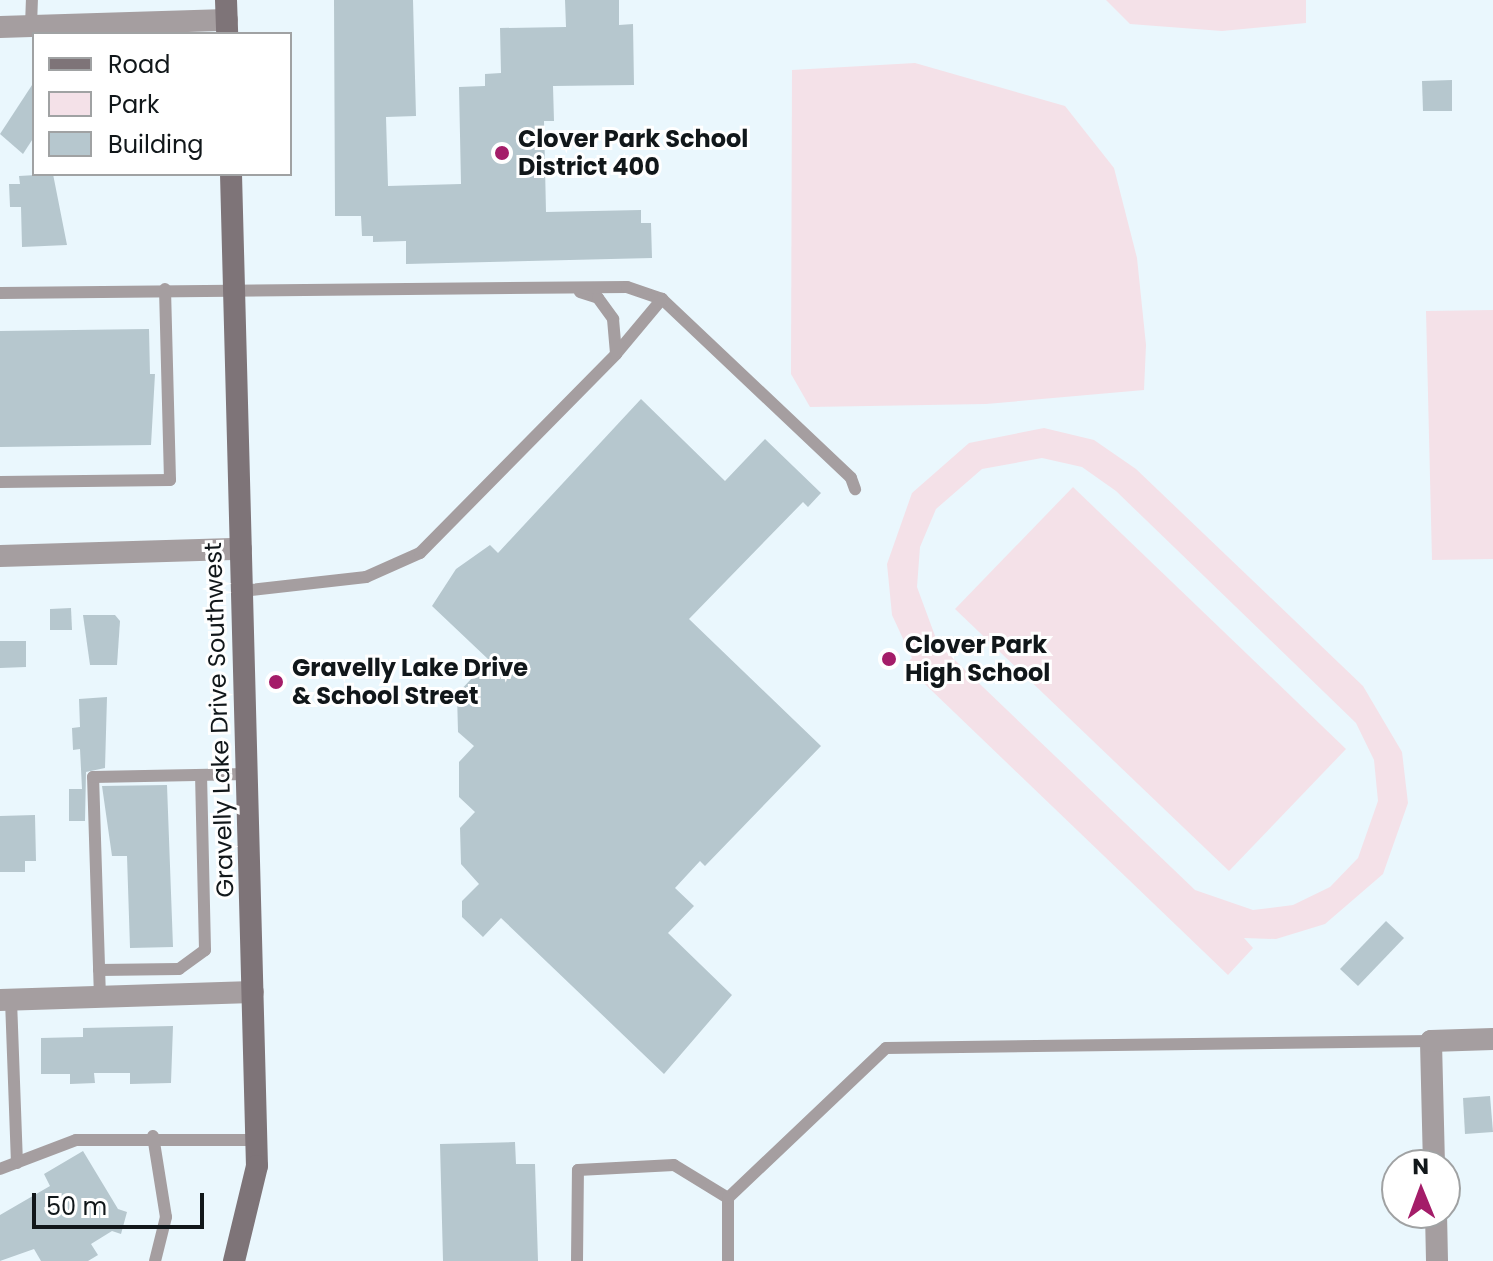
<!DOCTYPE html>
<html>
<head>
<meta charset="utf-8">
<style>
	body { margin:0 }
	#map { position:relative; width:1493px; height:1261px; overflow:hidden; background:#eaf7fd; font-family:Poppins,sans-serif }
	div>[style] { position:absolute }
	.green>* { inset:0; background:#f4e1e8 }
	.building>* { inset:0; background:#b6c7ce }
	.service>* { height:12px; margin:-6px; padding:0 6px; transform-origin:6px; border-radius:6px; background:#a59ea0 }
	.minor>* { height:22px; margin:-11px; padding:0 11px; transform-origin:11px; border-radius:11px; background:#a59ea0 }
	.secondary>* { height:22px; margin:-11px; padding:0 11px; transform-origin:11px; border-radius:11px; background:#7e7478 }
	.dots>* { width:22px; height:22px; translate:-50% -50%; box-sizing:border-box; border:4px solid #fff; border-radius:50% }
	span { translate:-50% -50%; white-space:nowrap; text-align:center; line-height:1.15; -webkit-text-stroke:6px #fff; paint-order:stroke }
	.poi-label { font-size:24px; color:#11171a; font-weight:700 }
	.left { translate:0 -50%; text-align:left }
	.street-label { font-size:24px; color:#11171a }
	.legend { position:absolute; left:32px; top:32px; width:260px; height:144px; box-sizing:border-box; background:#fff; border:2px solid #a0a2a3; margin:0; padding:10px 14px; list-style:none; font-size:24px; color:#11171a }
	.legend li { display:flex; align-items:center; gap:16px; height:40px }
	.legend b { width:40px; border:2px solid #a0a2a3 }
	.north { position:absolute; left:1381px; top:1149px; width:80px; height:80px; box-sizing:border-box; background:#fff; border:2px solid #a0a2a3; border-radius:50%; rotate:359deg; font-size:22px; font-weight:700; line-height:32px; text-align:center; color:#11171a }
	.north::after { content:''; display:block; margin:auto; width:28px; height:36px; background:#a41d69; clip-path:polygon(50% 0,100% 100%,50% 72%,0 100%) }
	.scale { position:absolute; left:32px; top:1193px; width:172px; height:36px; box-sizing:border-box; border:4px solid #11171a; border-top:0; padding-left:10px; font-size:24px; line-height:28px; white-space:nowrap; color:#11171a; -webkit-text-stroke:6px #fff; paint-order:stroke }
</style>
</head>
<body>
<div id="map">
	<div class="green">
		<i style="clip-path:polygon(1106px 0,1306px 0,1306px 23px,1222px 31px,1130px 24px)"></i>
		<i style="clip-path:polygon(915px 63px,1065px 106px,1114px 168px,1137px 258px,1146px 345px,1144px 390px,986px 404px,810px 407px,791px 374px,792px 70px)"></i>
		<i style="clip-path:polygon(1493px 310px,1493px 559px,1432px 560px,1426px 311px)"></i>
		<i style="clip-path:polygon(evenodd,1044px 428px,1094px 440px,1136px 469px,1363px 686px,1402px 752px,1408px 803px,1383px 874px,1325px 924px,1276px 939px,1244px 938px,1253px 948px,1228px 975px,905px 665px,912px 658px,892px 615px,887px 564px,912px 493px,969px 443px,1044px 428px,1042px 458px,1082px 467px,1116px 491px,1356px 723px,1374px 760px,1378px 801px,1358px 858px,1330px 887px,1293px 905px,1253px 910px,1195px 890px,938px 644px,917px 587px,920px 547px,936px 509px,982px 469px,1042px 458px)"></i>
		<i style="clip-path:polygon(1073px 487px,1346px 749px,1229px 871px,955px 609px)"></i>
	</div>
	<div class="building">
		<i style="clip-path:polygon(334px 0,413px 0,416px 116px,386px 117px,388px 186px,461px 184px,459px 87px,485px 86px,485px 74px,501px 73px,500px 28px,566px 27px,565px 0,619px 0,619px 25px,633px 24px,634px 85px,553px 86px,554px 121px,544px 121px,546px 212px,641px 210px,641px 223px,651px 223px,652px 258px,406px 264px,406px 241px,373px 242px,373px 236px,362px 236px,361px 216px,335px 216px)"></i>
		<i style="clip-path:polygon(1452px 80px,1452px 111px,1423px 111px,1422px 81px)"></i>
		<i style="clip-path:polygon(34px 82px,34px 137px,23px 154px,0 134px)"></i>
		<i style="clip-path:polygon(53px 174px,67px 245px,22px 247px,21px 207px,10px 207px,9px 184px,20px 184px,19px 176px)"></i>
		<i style="clip-path:polygon(149px 329px,150px 374px,155px 374px,151px 445px,0 447px,0 331px)"></i>
		<i style="clip-path:polygon(641px 399px,725px 481px,765px 439px,821px 493px,808px 507px,803px 502px,689px 619px,821px 746px,705px 866px,700px 861px,675px 888px,694px 906px,668px 933px,732px 995px,664px 1074px,501px 918px,483px 937px,462px 917px,462px 901px,479px 884px,461px 864px,460px 828px,475px 812px,459px 797px,459px 762px,474px 746px,458px 732px,457px 694px,489px 660px,432px 606px,456px 569px,490px 545px,498px 553px)"></i>
		<i style="clip-path:polygon(71px 608px,72px 630px,50px 630px,50px 609px)"></i>
		<i style="clip-path:polygon(83px 615px,115px 615px,120px 621px,117px 665px,90px 665px)"></i>
		<i style="clip-path:polygon(0 641px,26px 641px,26px 667px,0 668px)"></i>
		<i style="clip-path:polygon(107px 697px,105px 768px,86px 772px,85px 821px,69px 821px,69px 789px,82px 789px,80px 749px,73px 750px,72px 728px,80px 727px,79px 699px)"></i>
		<i style="clip-path:polygon(167px 785px,173px 947px,130px 948px,127px 856px,112px 856px,102px 786px)"></i>
		<i style="clip-path:polygon(35px 815px,36px 861px,25px 861px,25px 872px,0 872px,0 816px)"></i>
		<i style="clip-path:polygon(1386px 921px,1404px 938px,1358px 986px,1340px 969px)"></i>
		<i style="clip-path:polygon(173px 1026px,171px 1083px,130px 1084px,130px 1073px,94px 1073px,95px 1083px,70px 1084px,70px 1074px,41px 1074px,41px 1038px,83px 1037px,83px 1028px)"></i>
		<i style="clip-path:polygon(1490px 1096px,1493px 1132px,1465px 1134px,1463px 1098px)"></i>
		<i style="clip-path:polygon(515px 1142px,516px 1164px,535px 1164px,538px 1261px,443px 1261px,440px 1144px)"></i>
		<i style="clip-path:polygon(83px 1151px,118px 1209px,127px 1212px,121px 1234px,112px 1231px,91px 1244px,98px 1255px,88px 1261px,41px 1261px,34px 1249px,0 1261px,0 1215px,50px 1186px,44px 1174px)"></i>
	</div>
	<div class="service">
		<i style="left:31px;top:26px;width:26px;rotate:-88deg"></i>
		<i style="left:580px;top:292px;width:19px;rotate:18deg"></i>
		<i style="left:598px;top:298px;width:26px;rotate:54deg"></i>
		<i style="left:613px;top:319px;width:35px;rotate:85deg"></i>
		<i style="left:0;top:293px;width:627px;rotate:-0.55deg"></i>
		<i style="left:627px;top:287px;width:37px;rotate:19deg"></i>
		<i style="left:662px;top:299px;width:260px;rotate:43.4deg"></i>
		<i style="left:851px;top:478px;width:12px;rotate:70deg"></i>
		<i style="left:0;top:482px;width:170px;rotate:-0.7deg"></i>
		<i style="left:170px;top:480px;width:191px;rotate:-91.5deg"></i>
		<i style="left:242px;top:591px;width:125px;rotate:-6.4deg"></i>
		<i style="left:366px;top:577px;width:59px;rotate:-24deg"></i>
		<i style="left:420px;top:553px;width:279px;rotate:-45.4deg"></i>
		<i style="left:616px;top:354px;width:72px;rotate:-50.1deg"></i>
		<i style="left:99px;top:970px;width:80px;rotate:-0.7deg"></i>
		<i style="left:179px;top:969px;width:32px;rotate:-36deg"></i>
		<i style="left:205px;top:950px;width:175px;rotate:-91.3deg"></i>
		<i style="left:100px;top:998px;width:221px;rotate:-91.8deg"></i>
		<i style="left:93px;top:777px;width:154px;rotate:-1.1deg"></i>
		<i style="left:11px;top:1000px;width:163px;rotate:87.9deg"></i>
		<i style="left:153px;top:1136px;width:82px;rotate:80.9deg"></i>
		<i style="left:166px;top:1217px;width:45px;rotate:104deg"></i>
		<i style="left:0;top:1169px;width:81px;rotate:-20.9deg"></i>
		<i style="left:76px;top:1140px;width:180px"></i>
		<i style="left:577px;top:1261px;width:91px;rotate:-89.4deg"></i>
		<i style="left:578px;top:1170px;width:96px;rotate:-3deg"></i>
		<i style="left:674px;top:1165px;width:63px;rotate:31.4deg"></i>
		<i style="left:728px;top:1261px;width:63px;rotate:-90deg"></i>
		<i style="left:728px;top:1198px;width:218px;rotate:-43.5deg"></i>
		<i style="left:886px;top:1048px;width:545px;rotate:-0.74deg"></i>
	</div>
	<div class="minor">
		<i style="left:0;top:27px;width:227px;rotate:-1.8deg"></i>
		<i style="left:0;top:556px;width:241px;rotate:-1.7deg"></i>
		<i style="left:0;top:1000px;width:253px;rotate:-1.8deg"></i>
		<i style="left:1434px;top:1165px;width:124px;rotate:-91.4deg"></i>
		<i style="left:1431px;top:1041px;width:62px;rotate:-1.8deg"></i>
		<i style="left:1436px;top:1213px;width:48px;rotate:88.8deg"></i>
	</div>
	<div class="secondary">
		<i style="left:226px;top:0;width:34px;rotate:88deg"></i>
		<i style="left:231px;top:174px;width:992px;rotate:88.5deg"></i>
		<i style="left:257px;top:1166px;width:98px;rotate:103.6deg"></i>
	</div>
	<div class="dots">
		<i style="left:502px;top:153px;background:#a41d69"></i>
		<i style="left:889px;top:659px;background:#a41d69"></i>
		<i style="left:276px;top:682px;background:#a41d69"></i>
	</div>
	<div class="poi-label">
		<span class="left" style="left:518px;top:153px">Clover Park School<br>District 400</span>
		<span class="left" style="left:905px;top:659px">Clover Park<br>High School</span>
		<span class="left" style="left:292px;top:682px">Gravelly Lake Drive<br>&amp; School Street</span>
	</div>
	<div class="street-label">
		<span style="left:219px;top:720px;rotate:-92deg">Gravelly Lake Drive Southwest</span>
	</div>
	<ul class="legend">
	<li><b style="height:10px;background:#7e7478"></b>Road</li>
	<li><b style="height:22px;background:#f4e1e8"></b>Park</li>
	<li><b style="height:22px;background:#b6c7ce"></b>Building</li>
	</ul>
	<div class="north">N</div>
	<div class="scale">50 m</div>
</div>
</body>
</html>
